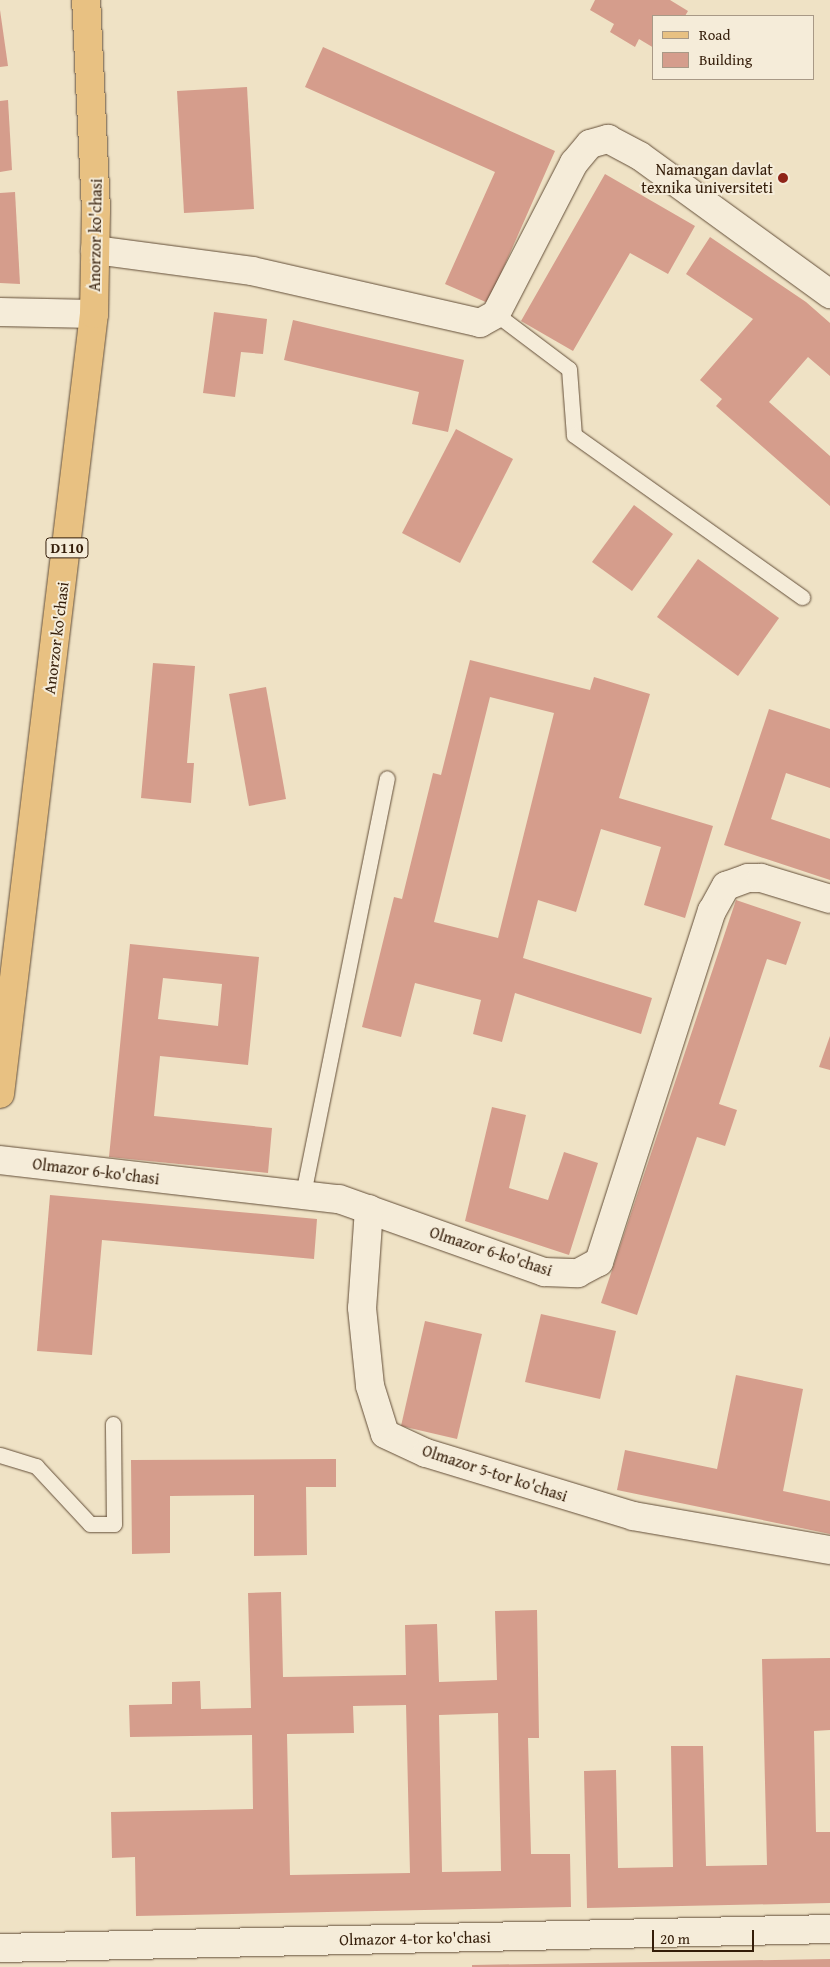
<!DOCTYPE html>
<html>
<head>
<meta charset="utf-8">
<style>
	body { margin:0 }
	#map { position:relative; width:830px; height:1967px; overflow:hidden; background:#efe2c5; font-family:"Gentium Book Plus",serif }
	div>[style] { position:absolute }
	.building>* { inset:0; background:#d59d8c }
	.roads { filter:drop-shadow(0 0 1px #634e38) drop-shadow(0 0 1px #634e38) }
	.service>* { height:15px; margin:-7.5px; padding:0 7.5px; transform-origin:7.5px; border-radius:7.5px; background:#f5ecd9 }
	.minor>* { height:28px; margin:-14px; padding:0 14px; transform-origin:14px; border-radius:14px; background:#f5ecd9 }
	.primary>* { height:28px; margin:-14px; padding:0 14px; transform-origin:14px; border-radius:14px; background:#e8c182 }
	.dots>* { width:14px; height:14px; translate:-50% -50%; box-sizing:border-box; border:2px solid #f5ecd9; border-radius:50% }
	span { translate:-50% -50%; white-space:nowrap; text-align:center; line-height:1.15; -webkit-text-stroke:4px #f5ecd9; paint-order:stroke }
	.shield-label span { padding:1px 4px; background:#f5ecd9; border:1px solid; border-radius:4px; -webkit-text-stroke-width:0 }
	.shield-label { font-size:15px; color:#341d09; font-weight:700 }
	.poi-label { font-size:16px; color:#341d09 }
	.right { translate:-100% -50%; text-align:right }
	.street-label { font-size:16px; color:#341d09 }
	.legend { position:absolute; left:652px; top:15px; width:162px; height:65px; box-sizing:border-box; background:#f5ecd9; border:1px solid #a89986; margin:0; padding:6px 9px; list-style:none; font-size:15px; color:#341d09 }
	.legend li { display:flex; align-items:center; gap:10px; height:25px }
	.legend b { width:25px; border:1px solid #a89986 }
	.scale { position:absolute; left:652px; top:1930px; width:102px; height:22px; box-sizing:border-box; border:2px solid #341d09; border-top:0; padding-left:6px; font-size:15px; line-height:18px; white-space:nowrap; color:#341d09; -webkit-text-stroke:4px #f5ecd9; paint-order:stroke }
</style>
</head>
<body>
<div id="map">
	<div class="building">
		<i style="clip-path:polygon(595px 0,670px 0,688px 11px,685px 16px,654px 16px,654px 48px,639px 39px,635px 47px,610px 32px,614px 24px,590px 10px)"></i>
		<i style="clip-path:polygon(0 10px,8px 66px,0 67px)"></i>
		<i style="clip-path:polygon(323px 47px,555px 151px,488px 303px,445px 284px,495px 172px,305px 87px)"></i>
		<i style="clip-path:polygon(247px 87px,254px 209px,184px 213px,177px 91px)"></i>
		<i style="clip-path:polygon(8px 100px,12px 170px,0 172px,0 101px)"></i>
		<i style="clip-path:polygon(605px 174px,695px 226px,668px 274px,630px 253px,573px 351px,521px 321px)"></i>
		<i style="clip-path:polygon(15px 192px,20px 284px,0 283px,0 193px)"></i>
		<i style="clip-path:polygon(710px 237px,806px 302px,830px 323px,830px 376px,808px 357px,769px 402px,830px 456px,830px 506px,716px 406px,722px 399px,700px 380px,753px 319px,686px 274px)"></i>
		<i style="clip-path:polygon(214px 312px,267px 319px,263px 354px,241px 352px,235px 397px,203px 393px)"></i>
		<i style="clip-path:polygon(293px 320px,464px 360px,448px 432px,412px 424px,419px 392px,284px 360px)"></i>
		<i style="clip-path:polygon(456px 429px,513px 459px,460px 563px,402px 533px)"></i>
		<i style="clip-path:polygon(634px 505px,673px 534px,632px 591px,592px 562px)"></i>
		<i style="clip-path:polygon(698px 559px,779px 618px,738px 676px,657px 617px)"></i>
		<i style="clip-path:polygon(evenodd,470px 660px,590px 690px,594px 677px,650px 694px,619px 798px,713px 826px,685px 918px,644px 905px,661px 847px,601px 829px,576px 912px,538px 900px,523px 958px,652px 998px,641px 1034px,515px 993px,502px 1042px,473px 1034px,481px 1000px,415px 983px,401px 1037px,362px 1027px,394px 897px,402px 899px,433px 773px,441px 775px,470px 660px,490px 697px,554px 713px,498px 938px,434px 922px,490px 697px)"></i>
		<i style="clip-path:polygon(153px 663px,195px 666px,187px 763px,194px 763px,191px 803px,141px 798px)"></i>
		<i style="clip-path:polygon(266px 687px,286px 799px,249px 806px,229px 694px)"></i>
		<i style="clip-path:polygon(769px 709px,830px 729px,830px 788px,786px 773px,771px 819px,830px 839px,830px 880px,724px 845px)"></i>
		<i style="clip-path:polygon(736px 900px,801px 922px,786px 965px,767px 959px,719px 1104px,737px 1110px,725px 1146px,697px 1137px,637px 1315px,601px 1303px)"></i>
		<i style="clip-path:polygon(evenodd,130px 944px,259px 957px,248px 1065px,160px 1056px,154px 1116px,272px 1128px,268px 1173px,109px 1157px,130px 944px,163px 978px,222px 984px,218px 1026px,158px 1019px,163px 978px)"></i>
		<i style="clip-path:polygon(830px 1036px,830px 1070px,819px 1067px)"></i>
		<i style="clip-path:polygon(492px 1107px,526px 1115px,509px 1188px,548px 1200px,564px 1152px,598px 1163px,569px 1255px,465px 1221px)"></i>
		<i style="clip-path:polygon(50px 1195px,317px 1219px,314px 1259px,102px 1240px,92px 1355px,37px 1351px)"></i>
		<i style="clip-path:polygon(541px 1314px,616px 1331px,600px 1399px,525px 1382px)"></i>
		<i style="clip-path:polygon(425px 1321px,482px 1334px,457px 1439px,401px 1426px)"></i>
		<i style="clip-path:polygon(736px 1375px,803px 1389px,783px 1491px,830px 1501px,830px 1534px,617px 1490px,625px 1450px,717px 1469px)"></i>
		<i style="clip-path:polygon(336px 1459px,336px 1487px,306px 1487px,307px 1555px,254px 1556px,254px 1495px,170px 1496px,170px 1553px,132px 1554px,131px 1460px)"></i>
		<i style="clip-path:polygon(evenodd,281px 1592px,283px 1677px,406px 1675px,405px 1625px,437px 1624px,439px 1682px,497px 1680px,495px 1611px,537px 1610px,539px 1738px,528px 1738px,531px 1854px,570px 1854px,571px 1907px,136px 1916px,135px 1857px,112px 1858px,111px 1812px,253px 1809px,252px 1735px,130px 1737px,129px 1705px,172px 1704px,172px 1682px,200px 1681px,201px 1709px,251px 1708px,248px 1593px,281px 1592px,406px 1705px,410px 1873px,290px 1875px,287px 1734px,354px 1733px,353px 1706px,406px 1705px,281px 1592px,498px 1713px,501px 1871px,442px 1872px,439px 1715px,498px 1713px)"></i>
		<i style="clip-path:polygon(830px 1658px,830px 1730px,814px 1731px,816px 1832px,830px 1832px,830px 1903px,587px 1908px,584px 1771px,616px 1770px,618px 1868px,673px 1867px,671px 1746px,703px 1746px,706px 1866px,767px 1865px,762px 1659px)"></i>
		<i style="clip-path:polygon(830px 1959px,830px 1967px,472px 1967px,472px 1965px)"></i>
	</div>
	<div class="roads">
		<div class="service">
			<i style="left:496px;top:314px;width:91px;rotate:37deg"></i>
			<i style="left:569px;top:369px;width:66px;rotate:85.7deg"></i>
			<i style="left:574px;top:435px;width:280px;rotate:35.4deg"></i>
			<i style="left:303px;top:1194px;width:424px;rotate:-78.6deg"></i>
			<i style="left:0;top:1455px;width:38px;rotate:17deg"></i>
			<i style="left:36px;top:1466px;width:79px;rotate:47deg"></i>
			<i style="left:90px;top:1524px;width:24px"></i>
			<i style="left:114px;top:1524px;width:100px;rotate:-90.6deg"></i>
		</div>
		<div class="minor">
			<i style="left:95px;top:250px;width:158px;rotate:7.6deg"></i>
			<i style="left:252px;top:271px;width:234px;rotate:12.8deg"></i>
			<i style="left:480px;top:323px;width:18px;rotate:-29deg"></i>
			<i style="left:496px;top:314px;width:170px;rotate:-62.7deg"></i>
			<i style="left:574px;top:163px;width:25px;rotate:-50deg"></i>
			<i style="left:590px;top:144px;width:19px;rotate:-16deg"></i>
			<i style="left:608px;top:139px;width:36px;rotate:28deg"></i>
			<i style="left:640px;top:156px;width:235px;rotate:36deg"></i>
			<i style="left:0;top:312px;width:94px;rotate:1.2deg"></i>
			<i style="left:0;top:1160px;width:341px;rotate:6.6deg"></i>
			<i style="left:339px;top:1199px;width:218px;rotate:19.6deg"></i>
			<i style="left:544px;top:1272px;width:34px;rotate:2deg"></i>
			<i style="left:578px;top:1273px;width:24px;rotate:-28deg"></i>
			<i style="left:599px;top:1262px;width:369px;rotate:-72.2deg"></i>
			<i style="left:712px;top:911px;width:29px;rotate:-61deg"></i>
			<i style="left:726px;top:886px;width:23px;rotate:-20deg"></i>
			<i style="left:748px;top:878px;width:13px"></i>
			<i style="left:761px;top:878px;width:72px;rotate:16.9deg"></i>
			<i style="left:369px;top:1209px;width:99px;rotate:94deg"></i>
			<i style="left:362px;top:1308px;width:78px;rotate:84.1deg"></i>
			<i style="left:370px;top:1386px;width:50px;rotate:72.6deg"></i>
			<i style="left:385px;top:1434px;width:45px;rotate:24.9deg"></i>
			<i style="left:426px;top:1453px;width:216px;rotate:16.9deg"></i>
			<i style="left:633px;top:1516px;width:200px;rotate:9.8deg"></i>
			<i style="left:0;top:1948px;width:830px;rotate:-1.31deg"></i>
		</div>
		<div class="primary">
			<i style="left:0;top:1094px;width:786px;rotate:-83.13deg"></i>
			<i style="left:94px;top:314px;width:104px;rotate:-88.9deg"></i>
			<i style="left:96px;top:210px;width:210px;rotate:-92.7deg"></i>
		</div>
	</div>
	<div class="dots">
		<i style="left:783px;top:178px;background:#8f2418"></i>
	</div>
	<div class="shield-label">
		<span style="left:67px;top:548px">D110</span>
	</div>
	<div class="poi-label">
		<span class="right" style="left:773px;top:178px">Namangan davlat<br>texnika universiteti</span>
	</div>
	<div class="street-label">
		<span style="left:95px;top:235px;rotate:-89deg">Anorzor ko'chasi</span>
		<span style="left:56px;top:638px;rotate:-83deg">Anorzor ko'chasi</span>
		<span style="left:96px;top:1171px;rotate:7deg">Olmazor 6-ko'chasi</span>
		<span style="left:491px;top:1251px;rotate:18deg">Olmazor 6-ko'chasi</span>
		<span style="left:495px;top:1473px;rotate:18deg">Olmazor 5-tor ko'chasi</span>
		<span style="left:415px;top:1938px;rotate:-1deg">Olmazor 4-tor ko'chasi</span>
	</div>
	<ul class="legend">
	<li><b style="height:6px;background:#e8c182"></b>Road</li>
	<li><b style="height:14px;background:#d59d8c"></b>Building</li>
	</ul>
	<div class="scale">20 m</div>
</div>
</body>
</html>
